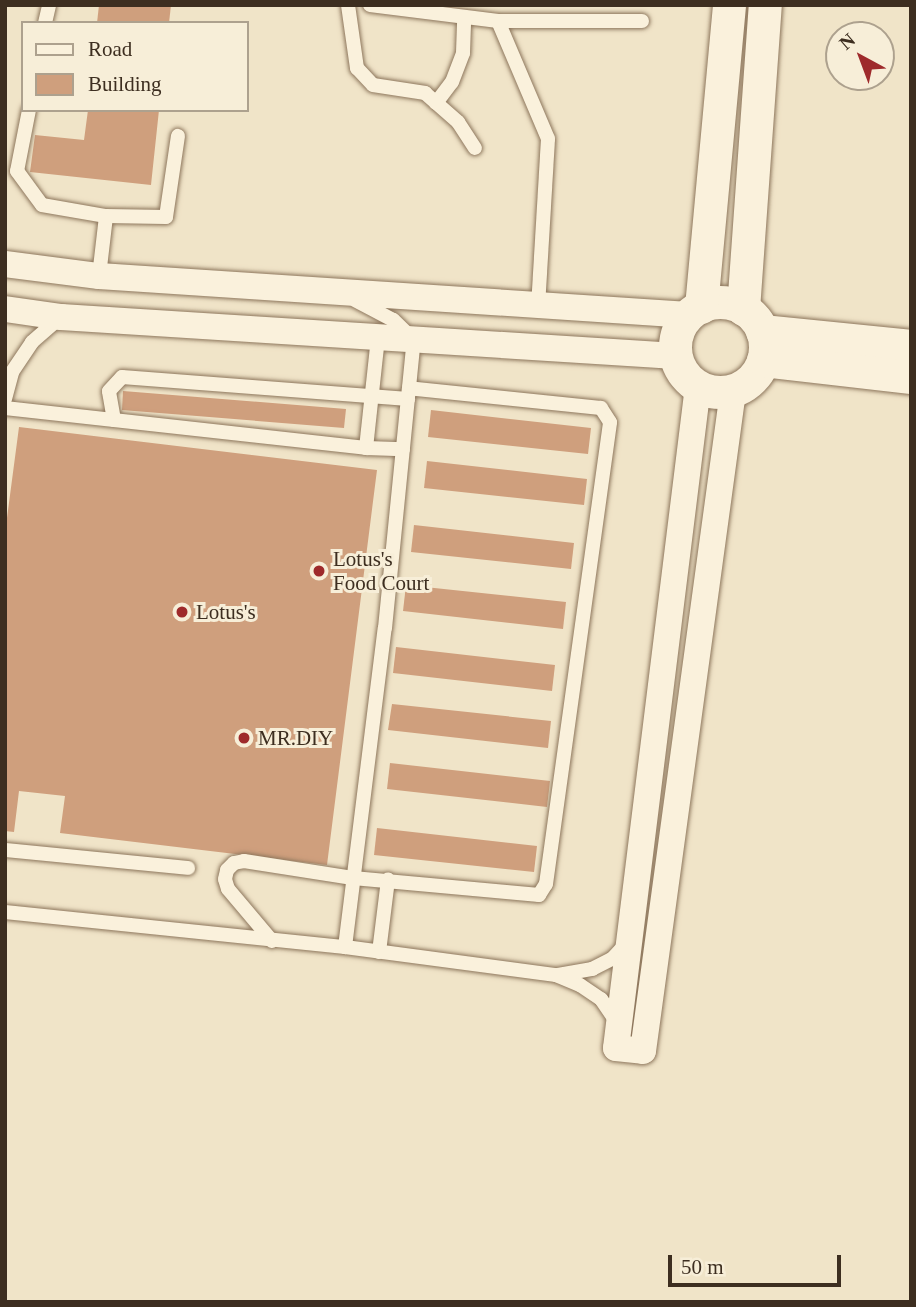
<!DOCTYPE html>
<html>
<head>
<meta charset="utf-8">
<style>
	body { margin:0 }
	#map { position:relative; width:916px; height:1307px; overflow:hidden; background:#f0e4c8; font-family:"Times New Roman",serif }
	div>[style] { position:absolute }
	.building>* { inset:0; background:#cf9f7d }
	.roads { filter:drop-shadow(0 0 2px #8d765c) drop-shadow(0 0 2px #8d765c) }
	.service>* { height:14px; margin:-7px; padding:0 7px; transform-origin:7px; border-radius:7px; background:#faf1dc }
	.minor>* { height:26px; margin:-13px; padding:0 13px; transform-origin:13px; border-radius:13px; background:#faf1dc }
	.tertiary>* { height:33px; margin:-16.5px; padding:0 16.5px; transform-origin:16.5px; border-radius:16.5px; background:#faf1dc }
	.tertiary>.ring { margin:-16.5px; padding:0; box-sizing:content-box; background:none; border:33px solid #faf1dc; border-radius:50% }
	.dots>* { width:19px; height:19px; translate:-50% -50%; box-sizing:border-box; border:4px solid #f7eed8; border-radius:50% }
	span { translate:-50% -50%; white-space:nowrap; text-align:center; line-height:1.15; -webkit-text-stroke:6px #f7eed8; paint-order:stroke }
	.poi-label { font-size:21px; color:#3d2e20 }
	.left { translate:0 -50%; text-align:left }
	.frame { position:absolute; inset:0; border:7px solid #3d2e20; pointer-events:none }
	.legend { position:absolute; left:21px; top:21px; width:228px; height:91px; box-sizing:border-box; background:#f7eed8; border:2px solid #ada18e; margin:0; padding:9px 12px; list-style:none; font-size:21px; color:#3d2e20 }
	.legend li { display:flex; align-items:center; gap:14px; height:35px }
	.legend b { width:35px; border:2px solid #ada18e }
	.north { position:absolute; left:825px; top:21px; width:70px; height:70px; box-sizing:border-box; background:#f7eed8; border:2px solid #ada18e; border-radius:50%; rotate:319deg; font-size:19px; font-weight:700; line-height:28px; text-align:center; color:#3d2e20 }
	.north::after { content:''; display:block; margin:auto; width:24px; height:32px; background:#9e2a2b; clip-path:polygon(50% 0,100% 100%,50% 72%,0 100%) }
	.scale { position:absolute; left:668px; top:1255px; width:173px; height:32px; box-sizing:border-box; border:4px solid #3d2e20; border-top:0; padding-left:9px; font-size:21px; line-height:24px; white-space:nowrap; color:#3d2e20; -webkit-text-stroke:5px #f7eed8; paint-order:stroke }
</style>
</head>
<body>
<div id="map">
	<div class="building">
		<i style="clip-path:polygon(99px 5px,171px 5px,169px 23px,97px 23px)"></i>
		<i style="clip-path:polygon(88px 110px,159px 110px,151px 185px,30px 172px,35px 135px,84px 140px)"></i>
		<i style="clip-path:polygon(123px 391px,346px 409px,344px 428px,122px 410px)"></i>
		<i style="clip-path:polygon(431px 410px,591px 428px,588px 454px,428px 437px)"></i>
		<i style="clip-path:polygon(19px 427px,377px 470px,327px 865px,60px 833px,65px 796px,19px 791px,14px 832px,5px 831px,5px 533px)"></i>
		<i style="clip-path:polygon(427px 461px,587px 479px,584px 505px,424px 488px)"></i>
		<i style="clip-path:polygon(414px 525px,574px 543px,571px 569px,411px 552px)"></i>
		<i style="clip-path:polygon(406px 585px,566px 602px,563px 629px,403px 611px)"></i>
		<i style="clip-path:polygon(396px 647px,555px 665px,552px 691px,393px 673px)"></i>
		<i style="clip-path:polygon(392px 704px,551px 721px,548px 748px,388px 730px)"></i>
		<i style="clip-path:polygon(390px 763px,550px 781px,547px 807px,387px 789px)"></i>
		<i style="clip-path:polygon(377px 828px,537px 846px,534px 872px,374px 855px)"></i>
	</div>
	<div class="roads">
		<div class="service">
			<i style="left:348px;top:5px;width:64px;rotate:81.9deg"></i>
			<i style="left:357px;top:68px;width:23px;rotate:47deg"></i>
			<i style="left:373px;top:85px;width:53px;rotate:8.7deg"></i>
			<i style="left:425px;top:93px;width:44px;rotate:41.3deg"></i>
			<i style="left:458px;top:122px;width:31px;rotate:57deg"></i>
			<i style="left:370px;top:5px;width:129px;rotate:7.1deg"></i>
			<i style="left:498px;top:21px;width:128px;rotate:67deg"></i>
			<i style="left:548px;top:139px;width:166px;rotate:93.4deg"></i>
			<i style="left:498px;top:21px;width:144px"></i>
			<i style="left:45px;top:23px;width:18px;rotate:-77deg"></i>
			<i style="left:436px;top:103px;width:26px;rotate:-53deg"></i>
			<i style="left:452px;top:82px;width:31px;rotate:-69deg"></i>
			<i style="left:463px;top:53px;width:36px;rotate:-88deg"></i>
			<i style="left:29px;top:110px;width:62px;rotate:101.1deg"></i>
			<i style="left:17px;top:171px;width:42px;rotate:53.7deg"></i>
			<i style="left:42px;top:205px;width:65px;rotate:9.8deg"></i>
			<i style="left:106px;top:216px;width:60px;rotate:1deg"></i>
			<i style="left:166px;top:217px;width:82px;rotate:-81.6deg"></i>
			<i style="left:99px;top:276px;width:60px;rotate:-83.3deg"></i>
			<i style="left:5px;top:399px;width:28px;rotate:-75deg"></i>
			<i style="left:12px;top:372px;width:36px;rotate:-56deg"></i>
			<i style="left:32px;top:342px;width:38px;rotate:-41deg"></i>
			<i style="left:5px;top:408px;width:363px;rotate:6.3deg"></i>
			<i style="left:366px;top:448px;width:37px;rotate:2deg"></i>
			<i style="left:114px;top:420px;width:29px;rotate:-100deg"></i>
			<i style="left:109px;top:391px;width:19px;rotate:-47deg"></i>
			<i style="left:122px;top:377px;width:287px;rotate:4.4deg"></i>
			<i style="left:366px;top:448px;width:112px;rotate:-83.8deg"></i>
			<i style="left:5px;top:850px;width:184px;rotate:5.6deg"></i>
			<i style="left:5px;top:912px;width:342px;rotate:5.9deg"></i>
			<i style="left:345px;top:947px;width:213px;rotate:7.6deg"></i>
			<i style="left:556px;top:975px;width:26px;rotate:23deg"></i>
			<i style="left:580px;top:985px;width:25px;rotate:34deg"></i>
			<i style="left:601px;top:999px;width:30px;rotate:56deg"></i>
			<i style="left:272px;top:941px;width:68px;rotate:-130.2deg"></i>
			<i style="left:228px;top:889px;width:10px;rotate:-107deg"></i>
			<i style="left:225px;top:879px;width:9px;rotate:-77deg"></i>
			<i style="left:227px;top:870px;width:10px;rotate:-45deg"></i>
			<i style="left:234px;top:863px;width:10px;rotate:-11deg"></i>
			<i style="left:244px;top:861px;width:110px;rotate:8.9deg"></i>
			<i style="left:353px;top:878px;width:187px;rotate:5.2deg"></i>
			<i style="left:539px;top:895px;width:13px;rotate:-58deg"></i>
			<i style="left:546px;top:884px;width:466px;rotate:-82.1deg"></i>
			<i style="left:610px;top:422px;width:17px;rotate:-123deg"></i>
			<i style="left:601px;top:408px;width:193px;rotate:-174.1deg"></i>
			<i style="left:345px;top:947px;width:321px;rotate:-82.9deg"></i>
			<i style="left:385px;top:628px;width:289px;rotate:-84.3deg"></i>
			<i style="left:414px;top:340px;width:29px;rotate:-136deg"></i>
			<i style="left:393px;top:320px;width:43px;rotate:-152.2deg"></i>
			<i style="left:379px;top:952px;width:73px;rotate:-82.9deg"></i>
			<i style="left:558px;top:975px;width:35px;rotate:-10deg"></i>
			<i style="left:592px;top:969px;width:22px;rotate:-27deg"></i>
			<i style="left:612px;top:959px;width:21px;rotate:-47deg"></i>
		</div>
		<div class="minor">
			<i style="left:5px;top:264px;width:95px;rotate:7.3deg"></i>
			<i style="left:99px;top:276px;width:591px;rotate:3.78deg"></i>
			<i style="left:5px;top:309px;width:57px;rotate:8.1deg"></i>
			<i style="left:61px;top:317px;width:616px;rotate:3.63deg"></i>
			<i style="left:698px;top:386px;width:667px;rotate:97.06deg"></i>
			<i style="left:616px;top:1048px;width:27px;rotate:6deg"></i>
			<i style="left:643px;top:1051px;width:666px;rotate:-82.23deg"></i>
		</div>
		<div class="tertiary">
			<i class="ring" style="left:675px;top:302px;width:57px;height:57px"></i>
			<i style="left:701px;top:307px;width:303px;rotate:-84.7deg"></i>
			<i style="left:743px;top:309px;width:305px;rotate:-85.9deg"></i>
			<i style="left:762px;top:331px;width:150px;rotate:5.7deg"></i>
			<i style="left:763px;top:360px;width:149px;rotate:6.6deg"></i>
		</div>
	</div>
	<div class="dots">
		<i style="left:319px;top:571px;background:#9e2a2b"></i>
		<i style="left:182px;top:612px;background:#9e2a2b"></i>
		<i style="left:244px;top:738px;background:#9e2a2b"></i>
	</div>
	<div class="poi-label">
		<span class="left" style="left:333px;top:571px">Lotus's<br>Food Court</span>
		<span class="left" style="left:196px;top:612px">Lotus's</span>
		<span class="left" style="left:258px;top:738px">MR.DIY</span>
	</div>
	<div class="frame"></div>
	<ul class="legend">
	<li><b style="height:9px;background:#faf1dc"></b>Road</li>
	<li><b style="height:19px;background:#cf9f7d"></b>Building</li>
	</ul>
	<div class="north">N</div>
	<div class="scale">50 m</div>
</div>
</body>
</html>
